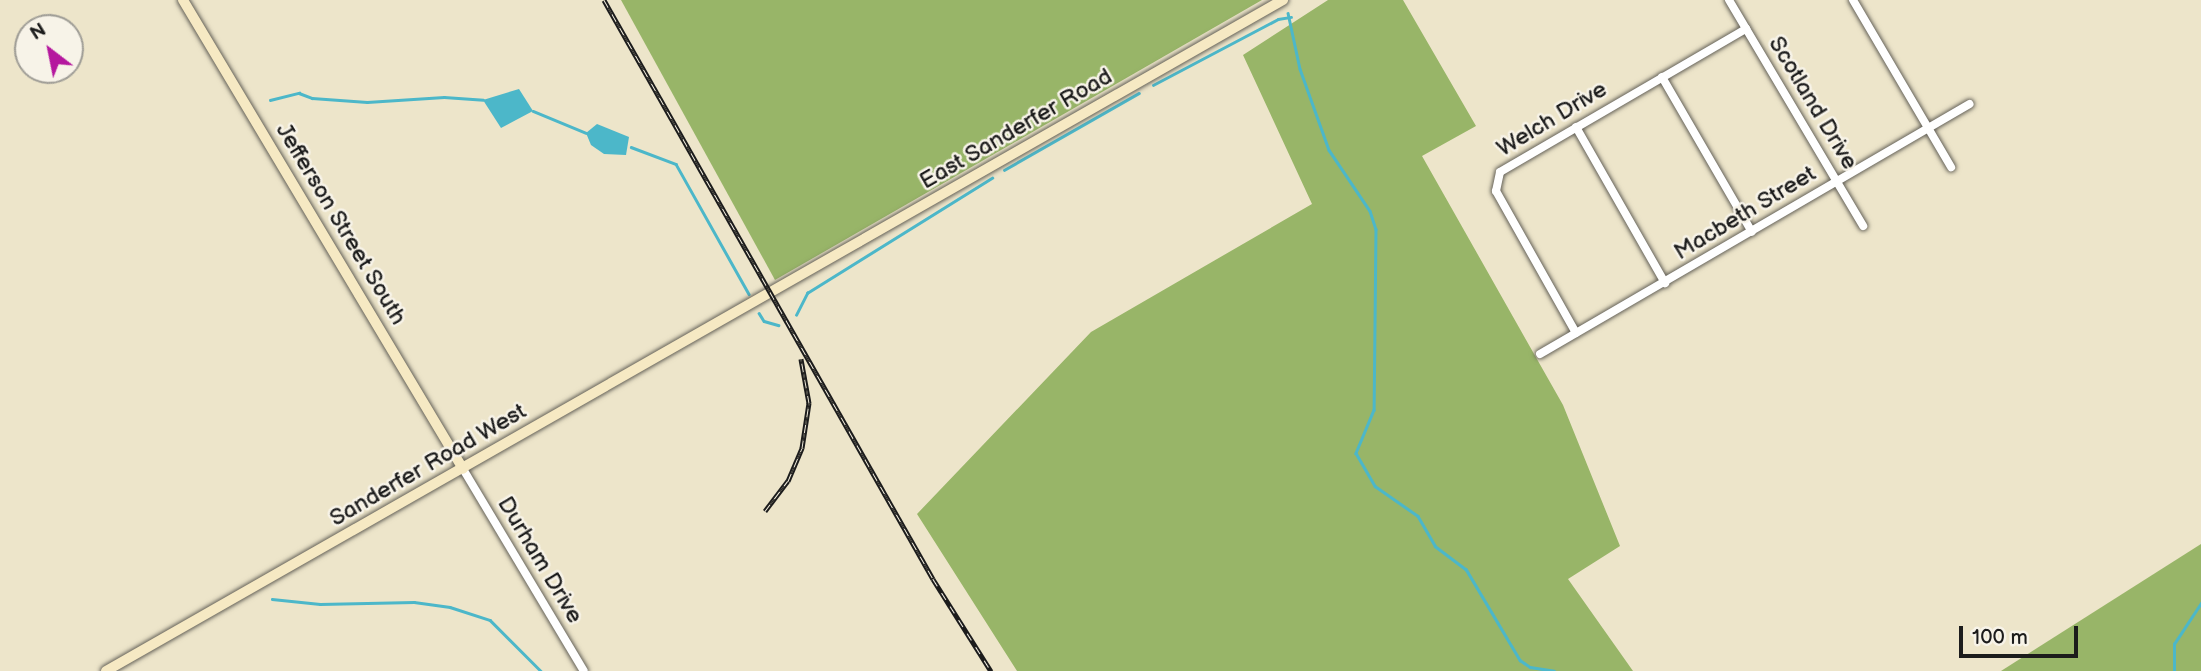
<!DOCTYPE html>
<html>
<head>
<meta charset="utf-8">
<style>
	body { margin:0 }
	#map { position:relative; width:2201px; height:671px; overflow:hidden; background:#ede5ca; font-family:"Balsamiq Sans",sans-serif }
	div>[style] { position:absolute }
	.forest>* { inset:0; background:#98b568 }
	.water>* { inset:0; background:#4cb7c9 }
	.stream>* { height:2.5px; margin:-1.25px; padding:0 1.25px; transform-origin:1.25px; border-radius:1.25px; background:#4cb7c9 }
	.roads { filter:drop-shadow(0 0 2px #656259) drop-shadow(0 0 2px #656259) }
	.street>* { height:8px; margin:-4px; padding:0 4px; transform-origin:4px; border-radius:4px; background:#fff }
	.secondary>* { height:10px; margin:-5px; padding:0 5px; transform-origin:5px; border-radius:5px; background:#f6e9c3 }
	.rail>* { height:5px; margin-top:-2.5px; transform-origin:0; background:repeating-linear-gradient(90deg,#f7f3e8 0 8px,#1c1c1c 0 16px); box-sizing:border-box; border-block:2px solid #1c1c1c }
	span { translate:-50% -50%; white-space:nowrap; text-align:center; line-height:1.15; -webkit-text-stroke:5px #f7f3e8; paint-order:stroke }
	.street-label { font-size:23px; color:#1c1c1c }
	.north { position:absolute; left:14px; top:14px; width:70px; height:70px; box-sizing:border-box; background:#f7f3e8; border:2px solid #9f9d96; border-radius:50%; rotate:328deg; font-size:19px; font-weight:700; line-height:28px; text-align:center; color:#1c1c1c }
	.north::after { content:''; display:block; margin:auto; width:24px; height:32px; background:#b5179e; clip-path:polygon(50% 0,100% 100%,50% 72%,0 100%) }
	.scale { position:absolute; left:1959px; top:626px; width:119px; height:32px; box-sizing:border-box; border:4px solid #1c1c1c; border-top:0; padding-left:9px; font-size:21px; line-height:24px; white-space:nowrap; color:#1c1c1c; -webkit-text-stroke:5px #f7f3e8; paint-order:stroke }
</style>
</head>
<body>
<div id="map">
	<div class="forest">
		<i style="clip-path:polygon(621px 0,1262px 0,775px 280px)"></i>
		<i style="clip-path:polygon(1328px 0,1403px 0,1476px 126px,1422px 156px,1563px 405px,1620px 546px,1568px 579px,1633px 671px,1017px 671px,917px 514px,1091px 332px,1312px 204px,1243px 55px)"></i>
		<i style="clip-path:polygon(2201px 544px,2201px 671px,2001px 671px)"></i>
	</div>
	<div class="water">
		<i style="clip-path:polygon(519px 89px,533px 111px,501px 128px,483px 100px)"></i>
		<i style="clip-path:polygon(597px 124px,629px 137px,626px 155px,604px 154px,591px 145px,586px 133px)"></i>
	</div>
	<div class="stream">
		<i style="left:1288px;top:13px;width:57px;rotate:77.9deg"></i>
		<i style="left:1300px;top:69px;width:86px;rotate:70.3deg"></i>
		<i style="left:1329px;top:150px;width:73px;rotate:56.1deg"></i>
		<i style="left:1370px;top:211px;width:19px;rotate:72deg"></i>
		<i style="left:1376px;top:229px;width:181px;rotate:90.6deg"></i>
		<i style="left:1374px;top:410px;width:47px;rotate:112.7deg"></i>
		<i style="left:1356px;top:453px;width:38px;rotate:60deg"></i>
		<i style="left:1375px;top:486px;width:52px;rotate:34.9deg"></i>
		<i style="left:1418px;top:516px;width:34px;rotate:60deg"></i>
		<i style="left:1435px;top:546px;width:39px;rotate:37deg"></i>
		<i style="left:1466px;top:569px;width:106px;rotate:59.3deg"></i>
		<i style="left:1520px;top:660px;width:12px;rotate:35deg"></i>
		<i style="left:1530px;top:667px;width:24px;rotate:9deg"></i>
		<i style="left:1153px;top:85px;width:141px;rotate:-27.8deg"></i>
		<i style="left:1278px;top:19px;width:13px;rotate:-9deg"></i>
		<i style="left:270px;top:100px;width:30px;rotate:-14deg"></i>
		<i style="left:299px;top:93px;width:14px;rotate:21deg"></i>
		<i style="left:312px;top:98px;width:55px;rotate:4.2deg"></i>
		<i style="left:367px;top:102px;width:77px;rotate:-3.7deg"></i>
		<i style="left:444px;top:97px;width:39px;rotate:4deg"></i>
		<i style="left:533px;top:111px;width:57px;rotate:22.5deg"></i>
		<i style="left:631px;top:147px;width:48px;rotate:20.7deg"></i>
		<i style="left:676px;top:164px;width:149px;rotate:60.7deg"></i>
		<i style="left:1004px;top:170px;width:155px;rotate:-29.7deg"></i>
		<i style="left:759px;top:313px;width:9px;rotate:58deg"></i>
		<i style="left:764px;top:321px;width:15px;rotate:16deg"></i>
		<i style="left:796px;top:315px;width:25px;rotate:-63deg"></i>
		<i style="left:807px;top:293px;width:218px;rotate:-31.9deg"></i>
		<i style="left:272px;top:599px;width:48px;rotate:5.9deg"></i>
		<i style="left:320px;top:604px;width:94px;rotate:-1.2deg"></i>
		<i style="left:414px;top:602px;width:36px;rotate:8deg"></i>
		<i style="left:450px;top:607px;width:42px;rotate:18deg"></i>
		<i style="left:490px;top:620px;width:72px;rotate:45deg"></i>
		<i style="left:2174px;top:671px;width:27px;rotate:-90deg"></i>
		<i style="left:2174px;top:644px;width:49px;rotate:-56.6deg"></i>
	</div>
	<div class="roads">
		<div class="street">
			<i style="left:1729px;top:0;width:263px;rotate:59.3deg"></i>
			<i style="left:1853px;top:0;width:194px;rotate:59.6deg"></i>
			<i style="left:1662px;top:77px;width:179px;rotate:59.9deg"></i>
			<i style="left:1576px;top:127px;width:180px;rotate:60.3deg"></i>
			<i style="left:1576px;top:333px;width:163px;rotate:-119.4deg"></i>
			<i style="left:1496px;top:191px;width:19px;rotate:-78deg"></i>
			<i style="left:1500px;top:172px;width:285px;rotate:-30.2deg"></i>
			<i style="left:1540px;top:354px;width:497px;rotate:-30.2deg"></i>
			<i style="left:463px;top:469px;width:235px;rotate:59.1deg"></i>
		</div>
		<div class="secondary">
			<i style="left:183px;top:0;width:546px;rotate:59.16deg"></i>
			<i style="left:106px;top:671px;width:1355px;rotate:-29.69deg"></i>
		</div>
	</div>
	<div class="rail">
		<i style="left:604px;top:0;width:666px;rotate:60.39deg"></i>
		<i style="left:933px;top:579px;width:109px;rotate:57.8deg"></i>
		<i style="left:765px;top:511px;width:38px;rotate:-53deg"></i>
		<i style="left:788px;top:481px;width:36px;rotate:-67deg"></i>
		<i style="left:802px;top:448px;width:46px;rotate:-81.2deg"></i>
		<i style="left:809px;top:403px;width:45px;rotate:-100.3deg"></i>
	</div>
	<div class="street-label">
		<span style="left:1813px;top:103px;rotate:59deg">Scotland Drive</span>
		<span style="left:1552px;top:119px;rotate:-31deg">Welch Drive</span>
		<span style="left:1016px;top:129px;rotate:-30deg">East Sanderfer Road</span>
		<span style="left:1745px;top:213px;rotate:-31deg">Macbeth Street</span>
		<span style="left:341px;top:224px;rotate:59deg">Jefferson Street South</span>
		<span style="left:428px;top:465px;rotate:-30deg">Sanderfer Road West</span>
		<span style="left:540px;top:560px;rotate:59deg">Durham Drive</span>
	</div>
	<div class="north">N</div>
	<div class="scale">100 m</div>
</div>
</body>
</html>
